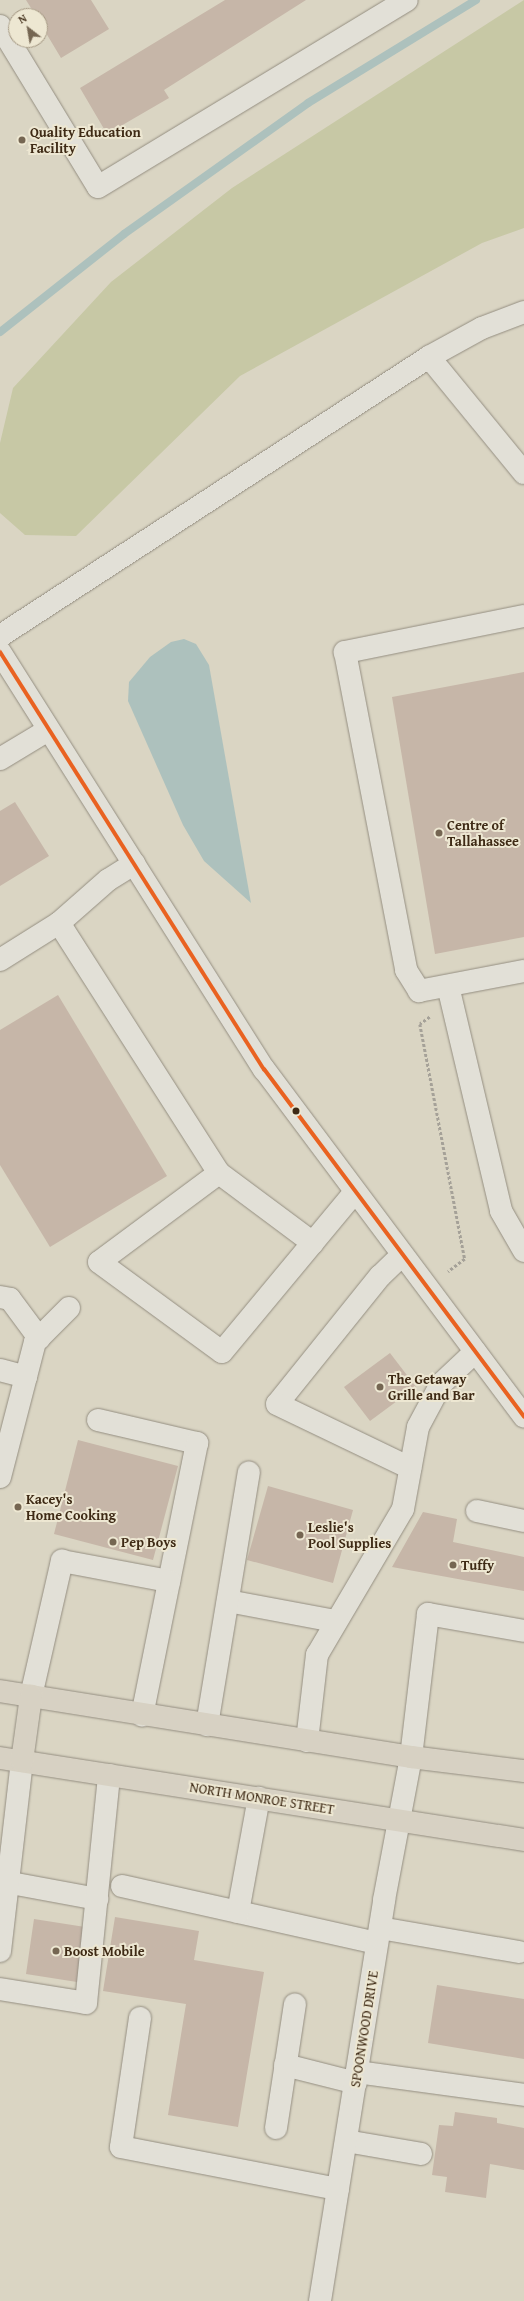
<!DOCTYPE html>
<html>
<head>
<meta charset="utf-8">
<style>
	body { margin:0 }
	#map { position:relative; width:524px; height:2301px; overflow:hidden; background:#dad5c3; font-family:"Gentium Book Plus",serif }
	div>[style] { position:absolute }
	.green>* { inset:0; background:#c7c8a5 }
	.water>* { inset:0; background:#adc1bd }
	.stream>* { height:8px; margin:-4px; padding:0 4px; transform-origin:4px; border-radius:4px; background:#adc1bd }
	.building>* { inset:0; background:#c6b6a8 }
	.path>* { height:2.5px; margin-top:-1.25px; transform-origin:0; background:repeating-linear-gradient(90deg,#a5a198 0 3px,transparent 0 5px) }
	.roads { filter:drop-shadow(0 0 1px #948e81) drop-shadow(0 0 1px #948e81) }
	.minor>* { height:22px; margin:-11px; padding:0 11px; transform-origin:11px; border-radius:11px; background:#e2e0d7 }
	.major>* { height:22px; margin:-11px; padding:0 11px; transform-origin:11px; border-radius:11px; background:#d7d1c3 }
	.bus-1>* { height:4px; margin:-2px; padding:0 2px; transform-origin:2px; border-radius:2px; background:#e96221 }
	.dots>* { width:11px; height:11px; translate:-50% -50%; box-sizing:border-box; border:2px solid #ede7d2; border-radius:50% }
	span { translate:-50% -50%; white-space:nowrap; text-align:center; line-height:1.15; -webkit-text-stroke:4px #ede7d2; paint-order:stroke }
	.poi-label { font-size:14px; color:#3e2a15; font-weight:700 }
	.left { translate:0 -50%; text-align:left }
	.street-label { font-size:14px; color:#3e2a15 }
	.north { position:absolute; left:8px; top:8px; width:40px; height:40px; box-sizing:border-box; background:#ede7d2; border:1px solid #a79b86; border-radius:50%; rotate:329deg; font-size:11px; font-weight:700; line-height:16px; text-align:center; color:#3e2a15 }
	.north::after { content:''; display:block; margin:auto; width:14px; height:18px; background:#756652; clip-path:polygon(50% 0,100% 100%,50% 72%,0 100%) }
</style>
</head>
<body>
<div id="map">
	<div class="green">
		<i style="clip-path:polygon(524px 0,524px 228px,482px 243px,240px 376px,76px 536px,25px 535px,0 513px,0 443px,13px 388px,111px 282px,232px 188px)"></i>
	</div>
	<div class="water">
		<i style="clip-path:polygon(184px 639px,196px 644px,209px 665px,251px 903px,204px 861px,183px 825px,128px 701px,129px 682px,150px 657px,171px 642px)"></i>
	</div>
	<div class="stream">
		<i style="left:0;top:332px;width:158px;rotate:-38.3deg"></i>
		<i style="left:124px;top:234px;width:226px;rotate:-35.4deg"></i>
		<i style="left:308px;top:103px;width:197px;rotate:-31.5deg"></i>
	</div>
	<div class="building">
		<i style="clip-path:polygon(26px 0,91px 0,109px 29px,61px 58px,40px 23px,40px 16px,36px 16px)"></i>
		<i style="clip-path:polygon(225px 0,306px 0,164px 90px,169px 98px,107px 134px,80px 88px)"></i>
		<i style="clip-path:polygon(524px 672px,524px 937px,435px 954px,392px 697px)"></i>
		<i style="clip-path:polygon(15px 802px,49px 856px,0 886px,0 811px)"></i>
		<i style="clip-path:polygon(58px 995px,167px 1176px,50px 1247px,0 1165px,0 1030px)"></i>
		<i style="clip-path:polygon(390px 1353px,416px 1387px,370px 1421px,344px 1387px)"></i>
		<i style="clip-path:polygon(78px 1440px,178px 1466px,153px 1560px,54px 1534px)"></i>
		<i style="clip-path:polygon(268px 1486px,353px 1510px,333px 1583px,247px 1560px)"></i>
		<i style="clip-path:polygon(423px 1512px,457px 1519px,453px 1542px,524px 1557px,524px 1591px,392px 1567px)"></i>
		<i style="clip-path:polygon(115px 1917px,199px 1931px,194px 1960px,264px 1972px,238px 2127px,168px 2115px,186px 2004px,103px 1991px)"></i>
		<i style="clip-path:polygon(34px 1919px,85px 1927px,77px 1982px,26px 1974px)"></i>
		<i style="clip-path:polygon(437px 1985px,524px 1999px,524px 2059px,428px 2043px)"></i>
		<i style="clip-path:polygon(455px 2112px,497px 2118px,497px 2123px,524px 2128px,524px 2170px,490px 2164px,486px 2198px,445px 2192px,447px 2177px,432px 2175px,439px 2125px,453px 2126px)"></i>
	</div>
	<div class="path">
		<i style="left:430px;top:1017px;width:12px;rotate:145deg"></i>
		<i style="left:420px;top:1024px;width:239px;rotate:79.2deg"></i>
		<i style="left:465px;top:1259px;width:21px;rotate:143deg"></i>
	</div>
	<div class="roads">
		<div class="minor">
			<i style="left:0;top:26px;width:188px;rotate:58.7deg"></i>
			<i style="left:98px;top:187px;width:361px;rotate:-31.2deg"></i>
			<i style="left:429px;top:357px;width:150px;rotate:50.7deg"></i>
			<i style="left:524px;top:616px;width:183px;rotate:168.6deg"></i>
			<i style="left:345px;top:652px;width:324px;rotate:79.1deg"></i>
			<i style="left:406px;top:970px;width:25px;rotate:58deg"></i>
			<i style="left:419px;top:991px;width:107px;rotate:-10.8deg"></i>
			<i style="left:0;top:636px;width:512px;rotate:-33.04deg"></i>
			<i style="left:429px;top:357px;width:60px;rotate:-28.7deg"></i>
			<i style="left:482px;top:328px;width:45px;rotate:-20.9deg"></i>
			<i style="left:0;top:652px;width:494px;rotate:57.7deg"></i>
			<i style="left:264px;top:1069px;width:434px;rotate:53.2deg"></i>
			<i style="left:0;top:759px;width:56px;rotate:-31.1deg"></i>
			<i style="left:59px;top:923px;width:297px;rotate:57.4deg"></i>
			<i style="left:219px;top:1173px;width:117px;rotate:36.7deg"></i>
			<i style="left:0;top:960px;width:70px;rotate:-32.1deg"></i>
			<i style="left:59px;top:923px;width:65px;rotate:-41.3deg"></i>
			<i style="left:108px;top:880px;width:31px;rotate:-32deg"></i>
			<i style="left:448px;top:986px;width:231px;rotate:76.7deg"></i>
			<i style="left:501px;top:1211px;width:46px;rotate:60.1deg"></i>
			<i style="left:219px;top:1173px;width:149px;rotate:143.4deg"></i>
			<i style="left:99px;top:1262px;width:152px;rotate:36.2deg"></i>
			<i style="left:222px;top:1352px;width:208px;rotate:-50.3deg"></i>
			<i style="left:402px;top:1255px;width:30px;rotate:136deg"></i>
			<i style="left:380px;top:1276px;width:164px;rotate:128.8deg"></i>
			<i style="left:277px;top:1404px;width:148px;rotate:25.7deg"></i>
			<i style="left:0;top:1297px;width:10px;rotate:11deg"></i>
			<i style="left:10px;top:1299px;width:49px;rotate:53.4deg"></i>
			<i style="left:0;top:1370px;width:27px;rotate:15deg"></i>
			<i style="left:98px;top:1420px;width:102px;rotate:13.1deg"></i>
			<i style="left:197px;top:1443px;width:278px;rotate:101.4deg"></i>
			<i style="left:0;top:1477px;width:139px;rotate:-75.5deg"></i>
			<i style="left:35px;top:1342px;width:48px;rotate:-45deg"></i>
			<i style="left:477px;top:1511px;width:48px;rotate:12deg"></i>
			<i style="left:228px;top:1601px;width:109px;rotate:10.6deg"></i>
			<i style="left:31px;top:1696px;width:139px;rotate:-77.1deg"></i>
			<i style="left:62px;top:1561px;width:109px;rotate:10.6deg"></i>
			<i style="left:207px;top:1725px;width:256px;rotate:-80.6deg"></i>
			<i style="left:307px;top:1741px;width:87px;rotate:-83.4deg"></i>
			<i style="left:317px;top:1655px;width:169px;rotate:-59.5deg"></i>
			<i style="left:403px;top:1509px;width:83px;rotate:-79.6deg"></i>
			<i style="left:418px;top:1427px;width:49px;rotate:-61.9deg"></i>
			<i style="left:441px;top:1384px;width:47px;rotate:-43.3deg"></i>
			<i style="left:0;top:1881px;width:99px;rotate:10.5deg"></i>
			<i style="left:122px;top:1886px;width:261px;rotate:12.6deg"></i>
			<i style="left:238px;top:1912px;width:116px;rotate:-79.6deg"></i>
			<i style="left:380px;top:1928px;width:141px;rotate:9.8deg"></i>
			<i style="left:0;top:1951px;width:191px;rotate:-83.4deg"></i>
			<i style="left:0;top:1989px;width:87px;rotate:9.2deg"></i>
			<i style="left:86px;top:2003px;width:229px;rotate:-84.2deg"></i>
			<i style="left:140px;top:2018px;width:130px;rotate:98.4deg"></i>
			<i style="left:121px;top:2147px;width:221px;rotate:11deg"></i>
			<i style="left:285px;top:2065px;width:73px;rotate:14.2deg"></i>
			<i style="left:357px;top:2072px;width:169px;rotate:7.8deg"></i>
			<i style="left:276px;top:2128px;width:125px;rotate:-81.3deg"></i>
			<i style="left:346px;top:2141px;width:76px;rotate:9.8deg"></i>
			<i style="left:320px;top:2301px;width:406px;rotate:-80.9deg"></i>
			<i style="left:384px;top:1900px;width:146px;rotate:-79.3deg"></i>
			<i style="left:411px;top:1757px;width:144px;rotate:-83.2deg"></i>
			<i style="left:428px;top:1614px;width:97px;rotate:10deg"></i>
		</div>
		<div class="major">
			<i style="left:0;top:1691px;width:416px;rotate:9.1deg"></i>
			<i style="left:411px;top:1757px;width:114px;rotate:7.1deg"></i>
			<i style="left:0;top:1758px;width:530px;rotate:8.89deg"></i>
			<i style="left:22px;top:1761px;width:66px;rotate:-82.1deg"></i>
		</div>
	</div>
	<div class="bus-1">
		<i style="left:0;top:652px;width:494px;rotate:57.7deg"></i>
		<i style="left:264px;top:1069px;width:434px;rotate:53.2deg"></i>
	</div>
	<div class="dots">
		<i style="left:22px;top:140px;background:#756652"></i>
		<i style="left:439px;top:833px;background:#756652"></i>
		<i style="left:296px;top:1111px;background:#3e2a15"></i>
		<i style="left:380px;top:1387px;background:#756652"></i>
		<i style="left:18px;top:1507px;background:#756652"></i>
		<i style="left:300px;top:1535px;background:#756652"></i>
		<i style="left:113px;top:1542px;background:#756652"></i>
		<i style="left:453px;top:1565px;background:#756652"></i>
		<i style="left:56px;top:1951px;background:#756652"></i>
	</div>
	<div class="poi-label">
		<span class="left" style="left:30px;top:140px">Quality Education<br>Facility</span>
		<span class="left" style="left:447px;top:833px">Centre of<br>Tallahassee</span>
		<span class="left" style="left:388px;top:1387px">The Getaway<br>Grille and Bar</span>
		<span class="left" style="left:26px;top:1507px">Kacey's<br>Home Cooking</span>
		<span class="left" style="left:308px;top:1535px">Leslie's<br>Pool Supplies</span>
		<span class="left" style="left:121px;top:1542px">Pep Boys</span>
		<span class="left" style="left:461px;top:1565px">Tuffy</span>
		<span class="left" style="left:64px;top:1951px">Boost Mobile</span>
	</div>
	<div class="street-label">
		<span style="left:262px;top:1798px;rotate:9deg">NORTH MONROE STREET</span>
		<span style="left:364px;top:2029px;rotate:-81deg">SPOONWOOD DRIVE</span>
	</div>
	<div class="north">N</div>
</div>
</body>
</html>
